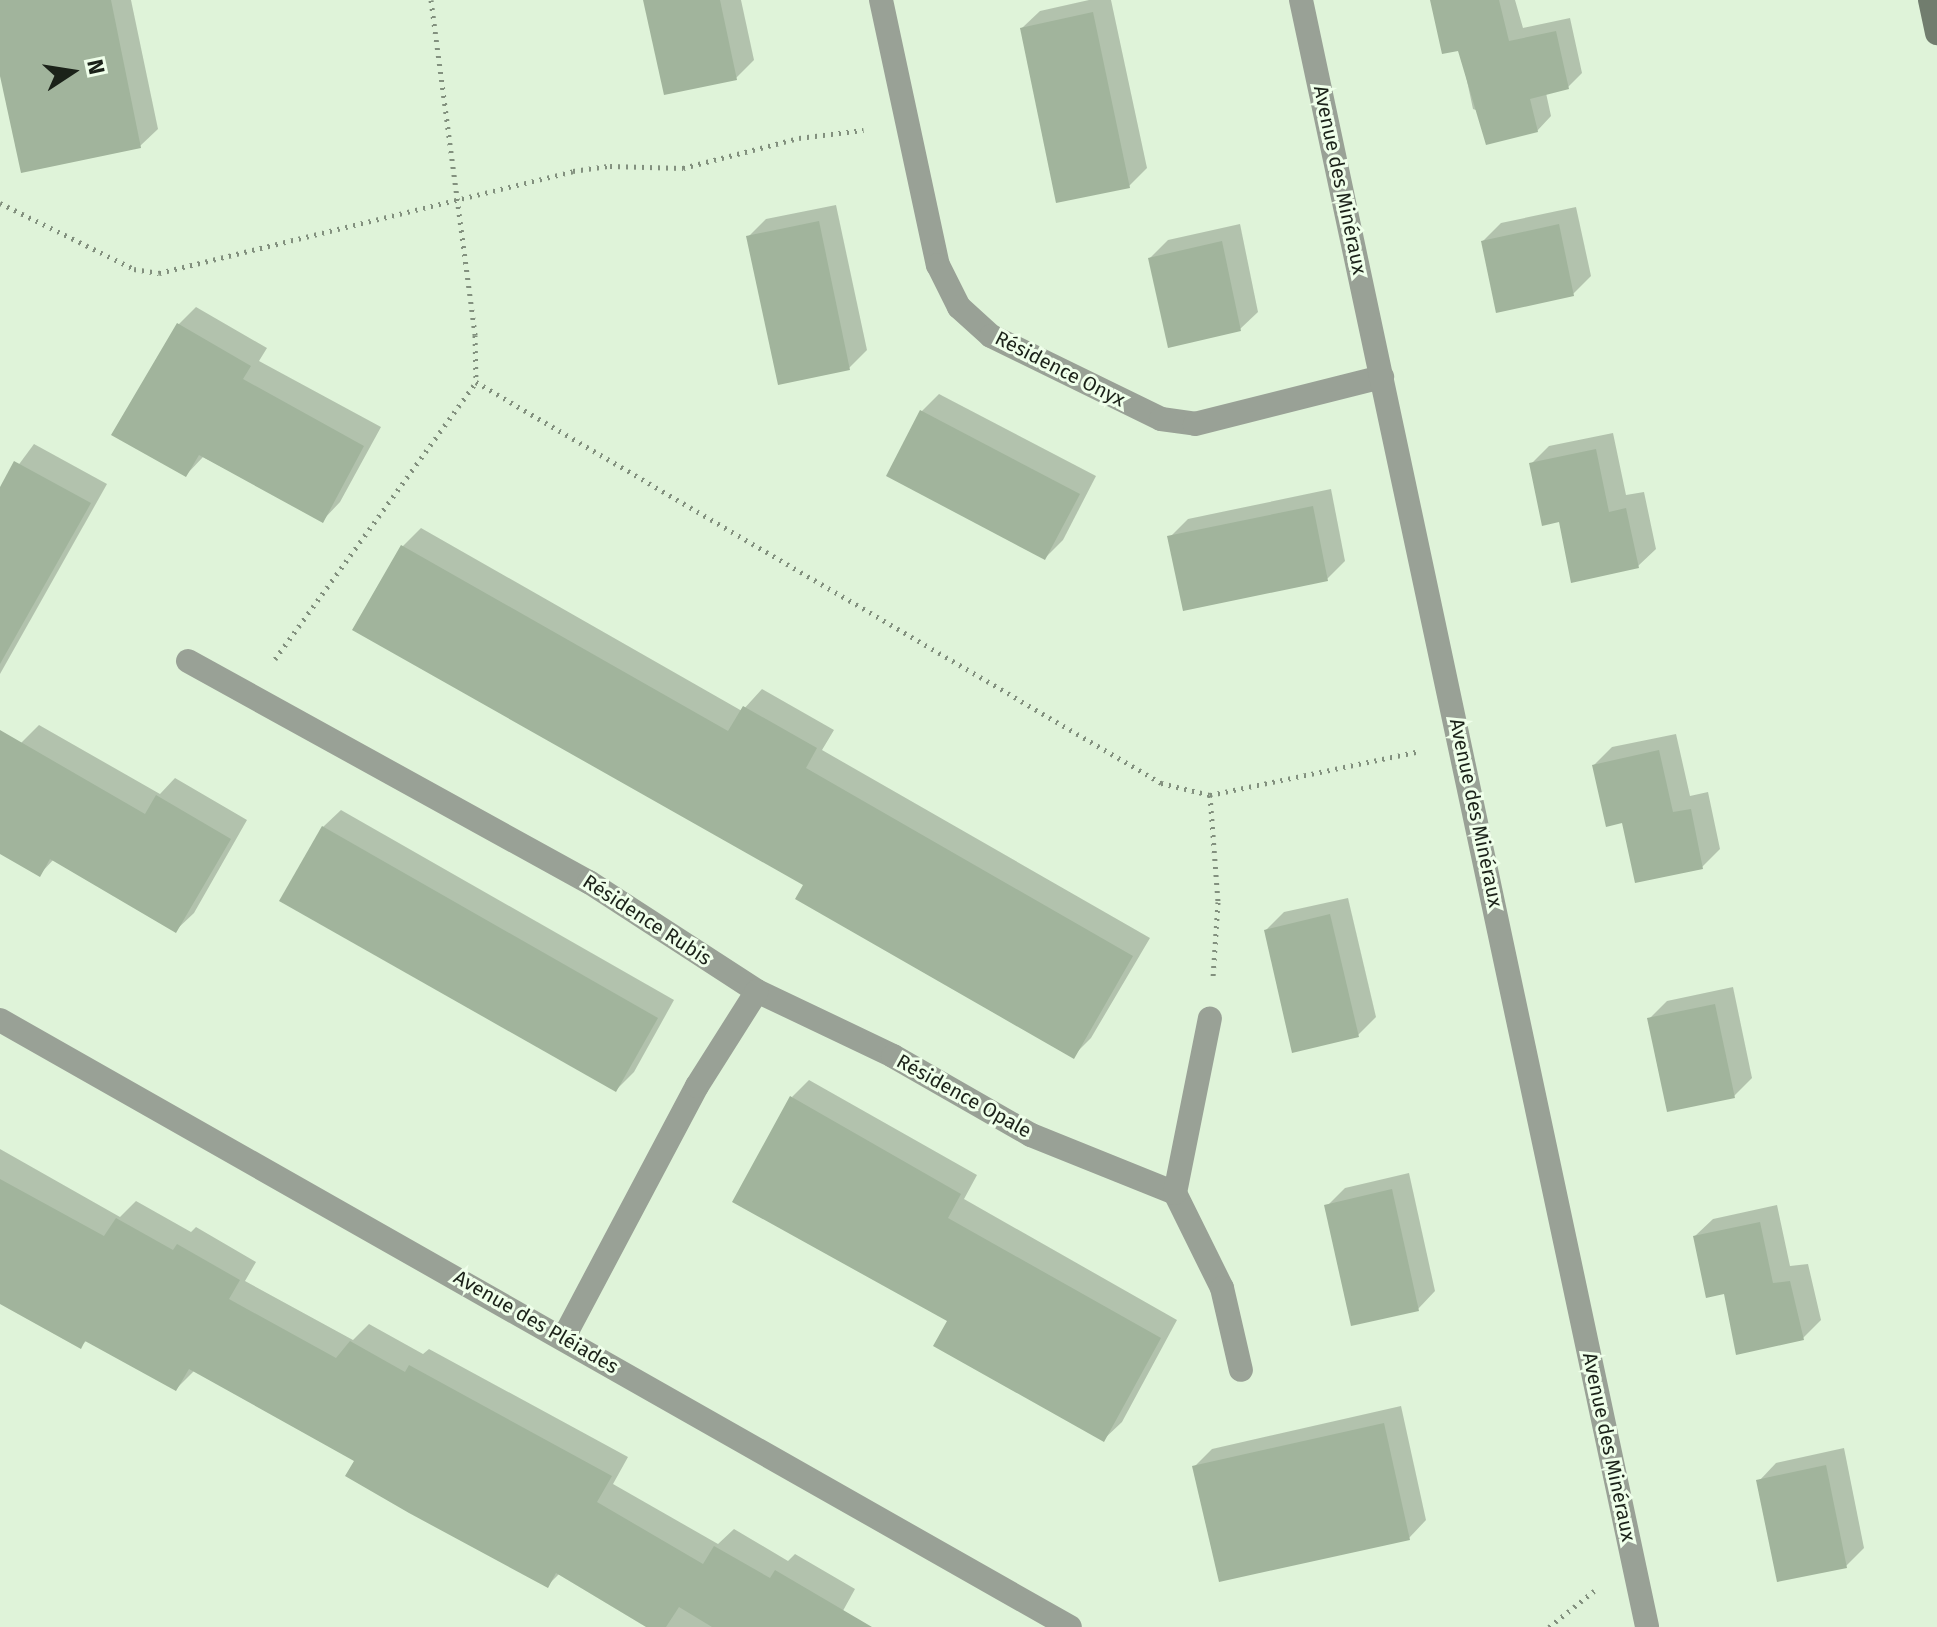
<!DOCTYPE html>
<html>
<head>
<meta charset="utf-8">
<style>
	body { margin:0 }
	#map { position:relative; width:1937px; height:1627px; overflow:hidden; background:#dff3d9; font-family:"Fira Sans",sans-serif }
	div>[style] { position:absolute }
	.shadow>* { inset:0; background:#0003 }
	.building>* { inset:0; background:#a1b49c }
	.path>* { height:5px; margin-top:-2.5px; transform-origin:0; background:repeating-linear-gradient(90deg,#82907e 0 2px,transparent 0 8px) }
	.street>* { height:24px; margin:-12px; padding:0 12px; transform-origin:12px; border-radius:12px; background:#99a196 }
	.secondary>* { height:24px; margin:-12px; padding:0 12px; transform-origin:12px; border-radius:12px; background:#717d6e }
	span { translate:-50% -50%; white-space:nowrap; text-align:center; line-height:1.15; -webkit-text-stroke:6px #efffea; paint-order:stroke }
	.street-label { font-size:20px; color:#1b2219 }
	.north { position:absolute; left:32px; top:32px; width:80px; height:80px; -webkit-text-stroke:6px #efffea; paint-order:stroke; rotate:78deg; font-size:22px; font-weight:700; line-height:32px; text-align:center; color:#1b2219 }
	.north::after { content:''; display:block; margin:auto; width:28px; height:36px; background:#1b2219; clip-path:polygon(50% 0,100% 100%,50% 72%,0 100%) }
</style>
</head>
<body>
<div id="map">
	<div class="shadow">
		<i style="clip-path:polygon(0 0,131px 0,158px 129px,140px 146px,0 61px)"></i>
		<i style="clip-path:polygon(645px 0,741px 0,754px 60px,736px 78px)"></i>
		<i style="clip-path:polygon(1089px 0,1111px 0,1147px 168px,1129px 186px,1022px 28px,1040px 11px)"></i>
		<i style="clip-path:polygon(1432px 0,1515px 0,1523px 28px,1570px 18px,1582px 73px,1568px 87px,1546px 93px,1551px 116px,1537px 131px,1473px 109px,1460px 48px)"></i>
		<i style="clip-path:polygon(836px 205px,867px 350px,849px 368px,748px 237px,766px 219px)"></i>
		<i style="clip-path:polygon(1576px 207px,1591px 276px,1573px 294px,1483px 241px,1501px 223px)"></i>
		<i style="clip-path:polygon(1240px 224px,1258px 312px,1240px 329px,1150px 258px,1168px 240px)"></i>
		<i style="clip-path:polygon(196px 307px,267px 348px,259px 361px,381px 427px,340px 502px,323px 520px,203px 457px,186px 475px,179px 324px)"></i>
		<i style="clip-path:polygon(939px 394px,1096px 476px,1063px 540px,1045px 558px,921px 412px)"></i>
		<i style="clip-path:polygon(1613px 433px,1626px 495px,1644px 492px,1656px 549px,1638px 566px,1561px 520px,1531px 464px,1549px 446px)"></i>
		<i style="clip-path:polygon(34px 444px,107px 484px,0 674px,0 490px)"></i>
		<i style="clip-path:polygon(1331px 489px,1345px 561px,1327px 579px,1170px 537px,1188px 519px)"></i>
		<i style="clip-path:polygon(421px 528px,742px 711px,762px 689px,834px 730px,822px 750px,1150px 938px,1091px 1038px,1073px 1056px,806px 884px,354px 630px,403px 546px)"></i>
		<i style="clip-path:polygon(39px 725px,160px 794px,175px 778px,247px 820px,194px 913px,176px 930px,54px 859px,40px 874px,0 851px,0 779px,21px 743px)"></i>
		<i style="clip-path:polygon(1676px 734px,1690px 796px,1708px 792px,1720px 849px,1702px 867px,1624px 821px,1594px 765px,1612px 747px)"></i>
		<i style="clip-path:polygon(341px 810px,674px 1000px,634px 1072px,616px 1090px,323px 827px)"></i>
		<i style="clip-path:polygon(1348px 898px,1376px 1017px,1358px 1035px,1266px 930px,1284px 912px)"></i>
		<i style="clip-path:polygon(1733px 987px,1752px 1078px,1734px 1096px,1649px 1019px,1667px 1001px)"></i>
		<i style="clip-path:polygon(809px 1080px,977px 1175px,964px 1199px,1177px 1320px,1122px 1422px,1104px 1439px,950px 1320px,792px 1097px)"></i>
		<i style="clip-path:polygon(0 1149px,120px 1217px,136px 1201px,191px 1232px,196px 1227px,256px 1262px,245px 1281px,353px 1340px,369px 1324px,423px 1354px,429px 1349px,628px 1457px,613px 1484px,718px 1544px,734px 1529px,788px 1561px,795px 1554px,855px 1589px,834px 1627px,650px 1627px,560px 1573px,548px 1585px,357px 1461px,195px 1370px,176px 1389px,87px 1340px,80px 1347px,0 1227px)"></i>
		<i style="clip-path:polygon(1409px 1173px,1435px 1291px,1418px 1309px,1327px 1206px,1345px 1188px)"></i>
		<i style="clip-path:polygon(1777px 1205px,1790px 1266px,1808px 1264px,1821px 1320px,1803px 1338px,1725px 1292px,1695px 1236px,1713px 1219px)"></i>
		<i style="clip-path:polygon(1401px 1406px,1426px 1520px,1409px 1538px,1194px 1467px,1212px 1449px)"></i>
		<i style="clip-path:polygon(1844px 1448px,1864px 1548px,1846px 1566px,1759px 1481px,1776px 1463px)"></i>
	</div>
	<div class="building">
		<i style="clip-path:polygon(0 0,111px 0,141px 148px,21px 173px,0 76px)"></i>
		<i style="clip-path:polygon(643px 0,720px 0,737px 80px,664px 95px)"></i>
		<i style="clip-path:polygon(1430px 0,1499px 0,1509px 41px,1556px 31px,1569px 89px,1530px 99px,1538px 132px,1486px 145px,1458px 51px,1442px 54px)"></i>
		<i style="clip-path:polygon(1093px 12px,1130px 188px,1056px 203px,1020px 28px)"></i>
		<i style="clip-path:polygon(819px 221px,850px 370px,778px 385px,746px 236px)"></i>
		<i style="clip-path:polygon(1559px 224px,1574px 296px,1496px 313px,1481px 241px)"></i>
		<i style="clip-path:polygon(1222px 241px,1241px 331px,1168px 348px,1148px 258px)"></i>
		<i style="clip-path:polygon(177px 323px,251px 366px,243px 379px,364px 446px,323px 523px,199px 455px,186px 477px,111px 435px)"></i>
		<i style="clip-path:polygon(920px 410px,1080px 494px,1045px 560px,886px 476px)"></i>
		<i style="clip-path:polygon(1596px 449px,1609px 512px,1626px 508px,1639px 568px,1571px 583px,1559px 522px,1542px 526px,1529px 463px)"></i>
		<i style="clip-path:polygon(14px 461px,91px 503px,0 664px,0 487px)"></i>
		<i style="clip-path:polygon(1313px 506px,1328px 581px,1183px 611px,1167px 536px)"></i>
		<i style="clip-path:polygon(401px 545px,728px 731px,743px 706px,817px 748px,806px 768px,1133px 956px,1074px 1059px,795px 899px,803px 885px,352px 630px)"></i>
		<i style="clip-path:polygon(0 730px,145px 814px,156px 795px,231px 839px,176px 933px,50px 859px,40px 877px,0 854px)"></i>
		<i style="clip-path:polygon(1659px 750px,1673px 812px,1691px 809px,1703px 869px,1635px 883px,1622px 823px,1606px 827px,1592px 765px)"></i>
		<i style="clip-path:polygon(322px 826px,658px 1018px,616px 1092px,279px 901px)"></i>
		<i style="clip-path:polygon(1330px 914px,1359px 1037px,1292px 1053px,1264px 930px)"></i>
		<i style="clip-path:polygon(1715px 1004px,1735px 1098px,1667px 1112px,1647px 1018px)"></i>
		<i style="clip-path:polygon(790px 1096px,961px 1194px,948px 1218px,1161px 1338px,1104px 1442px,933px 1346px,947px 1321px,732px 1202px)"></i>
		<i style="clip-path:polygon(0 1179px,104px 1236px,116px 1218px,173px 1250px,177px 1244px,240px 1280px,229px 1299px,336px 1358px,350px 1341px,405px 1372px,409px 1365px,612px 1476px,597px 1502px,703px 1564px,714px 1546px,770px 1578px,775px 1570px,872px 1627px,712px 1627px,679px 1607px,666px 1627px,646px 1627px,556px 1573px,548px 1588px,409px 1513px,345px 1476px,354px 1461px,189px 1369px,176px 1391px,85px 1341px,81px 1349px,0 1304px)"></i>
		<i style="clip-path:polygon(1392px 1189px,1419px 1311px,1351px 1326px,1324px 1205px)"></i>
		<i style="clip-path:polygon(1760px 1222px,1773px 1283px,1790px 1281px,1804px 1340px,1736px 1355px,1724px 1294px,1706px 1298px,1693px 1236px)"></i>
		<i style="clip-path:polygon(1384px 1423px,1410px 1540px,1219px 1582px,1192px 1466px)"></i>
		<i style="clip-path:polygon(1826px 1465px,1847px 1568px,1777px 1582px,1756px 1480px)"></i>
	</div>
	<div class="path">
		<i style="left:431px;top:0;width:338px;rotate:82.5deg"></i>
		<i style="left:475px;top:335px;width:47px;rotate:88.8deg"></i>
		<i style="left:476px;top:382px;width:794px;rotate:30.34deg"></i>
		<i style="left:1161px;top:783px;width:50px;rotate:13.8deg"></i>
		<i style="left:1210px;top:795px;width:215px;rotate:-11.8deg"></i>
		<i style="left:0;top:203px;width:149px;rotate:26.2deg"></i>
		<i style="left:134px;top:269px;width:25px;rotate:9deg"></i>
		<i style="left:159px;top:273px;width:426px;rotate:-13.8deg"></i>
		<i style="left:573px;top:171px;width:37px;rotate:-8deg"></i>
		<i style="left:610px;top:166px;width:73px;rotate:1.6deg"></i>
		<i style="left:683px;top:168px;width:120px;rotate:-14.5deg"></i>
		<i style="left:799px;top:138px;width:65px;rotate:-7deg"></i>
		<i style="left:275px;top:659px;width:342px;rotate:-54deg"></i>
		<i style="left:1210px;top:795px;width:107px;rotate:85.7deg"></i>
		<i style="left:1218px;top:902px;width:75px;rotate:93.8deg"></i>
		<i style="left:1549px;top:1627px;width:58px;rotate:-38.7deg"></i>
	</div>
	<div class="street">
		<i style="left:881px;top:0;width:271px;rotate:77.9deg"></i>
		<i style="left:938px;top:265px;width:47px;rotate:63.4deg"></i>
		<i style="left:959px;top:307px;width:43px;rotate:42.2deg"></i>
		<i style="left:991px;top:336px;width:189px;rotate:26deg"></i>
		<i style="left:1161px;top:419px;width:34px;rotate:8deg"></i>
		<i style="left:1195px;top:424px;width:193px;rotate:-14.1deg"></i>
		<i style="left:1301px;top:0;width:1663px;rotate:77.99deg"></i>
		<i style="left:188px;top:661px;width:458px;rotate:28.9deg"></i>
		<i style="left:589px;top:882px;width:200px;rotate:33deg"></i>
		<i style="left:757px;top:991px;width:151px;rotate:25.5deg"></i>
		<i style="left:893px;top:1056px;width:159px;rotate:29.8deg"></i>
		<i style="left:1031px;top:1135px;width:155px;rotate:21.9deg"></i>
		<i style="left:1175px;top:1193px;width:106px;rotate:63.7deg"></i>
		<i style="left:1222px;top:1288px;width:84px;rotate:77deg"></i>
		<i style="left:0;top:1020px;width:1230px;rotate:29.57deg"></i>
		<i style="left:1175px;top:1193px;width:178px;rotate:-78.7deg"></i>
		<i style="left:564px;top:1337px;width:284px;rotate:-62.1deg"></i>
		<i style="left:697px;top:1086px;width:112px;rotate:-57.7deg"></i>
	</div>
	<div class="secondary">
		<i style="left:1930px;top:0;width:34px;rotate:78deg"></i>
	</div>
	<div class="street-label">
		<span style="left:1340px;top:180px;rotate:78deg">Avenue des Minéraux</span>
		<span style="left:1060px;top:369px;rotate:27deg">Résidence Onyx</span>
		<span style="left:1476px;top:813px;rotate:78deg">Avenue des Minéraux</span>
		<span style="left:647px;top:920px;rotate:33deg">Résidence Rubis</span>
		<span style="left:964px;top:1096px;rotate:29deg">Résidence Opale</span>
		<span style="left:536px;top:1322px;rotate:30deg">Avenue des Pléiades</span>
		<span style="left:1609px;top:1447px;rotate:78deg">Avenue des Minéraux</span>
	</div>
	<div class="north">N</div>
</div>
</body>
</html>
